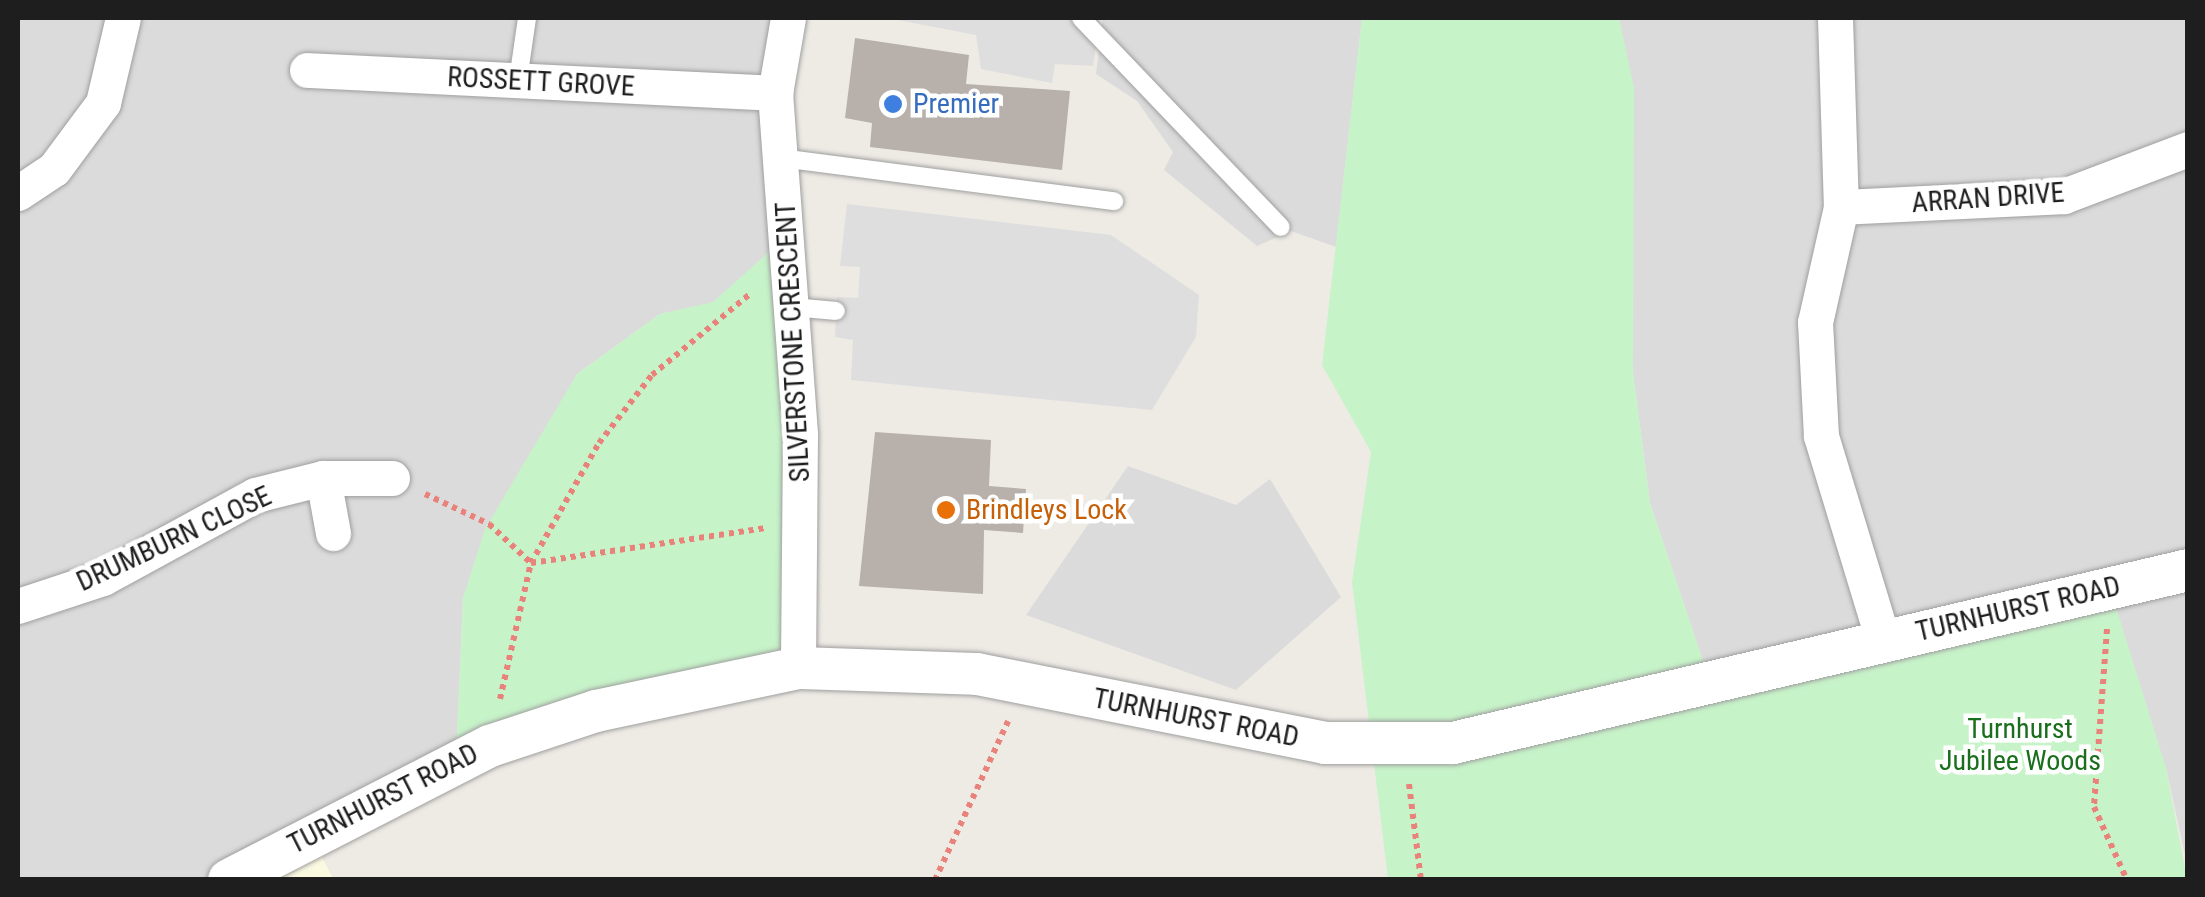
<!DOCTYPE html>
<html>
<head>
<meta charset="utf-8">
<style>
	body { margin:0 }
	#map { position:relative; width:2205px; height:897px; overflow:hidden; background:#eeebe5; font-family:"Roboto Condensed",sans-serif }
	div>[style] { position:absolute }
	.residential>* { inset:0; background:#dcdbdb }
	.education>* { inset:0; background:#fbfae1 }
	.park>* { inset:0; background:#c7f3c9 }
	.parking>* { inset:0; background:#dedede }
	.building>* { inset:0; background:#b7b0ab }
	.path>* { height:6px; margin-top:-3px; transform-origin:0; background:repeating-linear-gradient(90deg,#e9827b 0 5px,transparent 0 10px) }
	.roads { filter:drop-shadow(0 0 2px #9f9f9f) drop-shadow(0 0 2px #9f9f9f) }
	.service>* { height:18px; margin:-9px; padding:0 9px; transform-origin:9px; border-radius:9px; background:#fff }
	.minor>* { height:35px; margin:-17.5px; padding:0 17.5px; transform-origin:17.5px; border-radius:17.5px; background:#fff }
	.tertiary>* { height:42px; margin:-21px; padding:0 21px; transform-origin:21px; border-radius:21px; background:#fff }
	.dots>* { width:28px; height:28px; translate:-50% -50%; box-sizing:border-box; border:5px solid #fff; border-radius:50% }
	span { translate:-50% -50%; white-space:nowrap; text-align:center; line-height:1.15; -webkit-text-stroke:9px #fff; paint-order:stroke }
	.street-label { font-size:28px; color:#1e1e1e }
	.shop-label { font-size:28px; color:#366cbe }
	.left { translate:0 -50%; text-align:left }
	.food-label { font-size:28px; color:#c56008 }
	.park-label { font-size:28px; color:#196f1c }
	.frame { position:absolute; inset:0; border:20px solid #1e1e1e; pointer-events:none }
</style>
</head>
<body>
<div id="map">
	<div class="residential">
		<i style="clip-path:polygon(18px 18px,788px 18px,788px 235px,713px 303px,660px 314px,577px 374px,463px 598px,456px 760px,244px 879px,18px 879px)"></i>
		<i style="clip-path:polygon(1103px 18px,1362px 18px,1336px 247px,1291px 231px,1257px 246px,1164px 170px,1173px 152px,1137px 101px,1096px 74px)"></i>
		<i style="clip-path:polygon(1619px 18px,2187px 18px,2187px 864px,2166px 768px,1710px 682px,1650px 503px,1633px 373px)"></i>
		<i style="clip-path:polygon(1128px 466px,1236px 505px,1270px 479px,1341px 597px,1236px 690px,1026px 615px)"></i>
	</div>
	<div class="education">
		<i style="clip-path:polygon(310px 834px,333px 879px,229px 880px)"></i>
	</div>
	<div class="park">
		<i style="clip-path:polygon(1362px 18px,1619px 18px,1634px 88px,1633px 373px,1650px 503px,1710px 682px,2110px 588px,2166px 768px,2187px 879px,1388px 879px,1352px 582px,1371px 452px,1322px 365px)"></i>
		<i style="clip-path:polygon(788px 235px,798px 668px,456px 760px,463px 598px,485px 529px,577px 374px,660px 314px,713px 302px)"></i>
	</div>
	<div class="parking">
		<i style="clip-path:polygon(887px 18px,1100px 18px,1093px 66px,1055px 64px,1052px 83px,981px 69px,976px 35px)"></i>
		<i style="clip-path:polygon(847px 204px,1111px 235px,1199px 295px,1196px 337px,1152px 410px,851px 380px,853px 340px,835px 337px,837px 297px,858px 298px,860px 267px,840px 266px)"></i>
	</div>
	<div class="building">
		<i style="clip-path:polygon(855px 38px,969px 55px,966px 84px,1070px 91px,1062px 170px,870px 147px,872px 123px,845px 118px)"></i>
		<i style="clip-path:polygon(875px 432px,991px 440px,989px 486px,1026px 489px,1023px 533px,984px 530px,983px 594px,859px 586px)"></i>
	</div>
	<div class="path">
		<i style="left:425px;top:494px;width:71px;rotate:25.1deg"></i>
		<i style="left:489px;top:524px;width:57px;rotate:42.9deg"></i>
		<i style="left:531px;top:563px;width:238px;rotate:-8.5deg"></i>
		<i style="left:2107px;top:629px;width:178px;rotate:94.2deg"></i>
		<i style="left:2094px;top:807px;width:80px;rotate:65.7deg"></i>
		<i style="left:500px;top:699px;width:139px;rotate:-77.2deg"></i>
		<i style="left:531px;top:563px;width:138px;rotate:-60.5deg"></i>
		<i style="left:599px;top:443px;width:86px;rotate:-52.1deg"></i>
		<i style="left:652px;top:375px;width:129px;rotate:-39.6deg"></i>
		<i style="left:1409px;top:784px;width:97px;rotate:82.9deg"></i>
		<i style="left:935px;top:880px;width:175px;rotate:-65.3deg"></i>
	</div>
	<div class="roads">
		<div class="service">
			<i style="left:1081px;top:18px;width:289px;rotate:46.3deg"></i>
			<i style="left:518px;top:80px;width:63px;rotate:-81.7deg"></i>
			<i style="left:781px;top:158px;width:336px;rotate:7.4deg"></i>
			<i style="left:793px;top:307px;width:43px;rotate:5.3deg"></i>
		</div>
		<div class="minor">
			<i style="left:788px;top:18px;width:76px;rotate:99.8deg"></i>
			<i style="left:775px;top:93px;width:343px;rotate:85.8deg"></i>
			<i style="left:800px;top:435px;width:233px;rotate:90.5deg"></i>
			<i style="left:1835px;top:18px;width:189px;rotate:88.2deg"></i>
			<i style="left:1841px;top:207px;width:118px;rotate:102.7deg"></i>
			<i style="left:1815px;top:322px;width:114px;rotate:87deg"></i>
			<i style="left:1821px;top:436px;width:213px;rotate:73.1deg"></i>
			<i style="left:307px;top:70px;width:469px;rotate:2.8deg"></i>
			<i style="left:18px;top:193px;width:43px;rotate:-33.7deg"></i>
			<i style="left:54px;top:169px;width:82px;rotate:-53.4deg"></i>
			<i style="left:103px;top:103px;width:87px;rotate:-76.8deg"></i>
			<i style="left:1841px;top:207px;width:223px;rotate:-2.8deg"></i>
			<i style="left:2064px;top:196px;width:133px;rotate:-20.8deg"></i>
			<i style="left:323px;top:478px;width:56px;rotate:79.7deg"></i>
			<i style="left:18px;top:606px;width:89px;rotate:-18.2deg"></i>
			<i style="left:103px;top:578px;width:173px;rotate:-28.6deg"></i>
			<i style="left:255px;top:495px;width:70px;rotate:-14deg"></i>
			<i style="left:323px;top:478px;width:69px"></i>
		</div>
		<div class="tertiary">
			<i style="left:229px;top:880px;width:293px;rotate:-27.2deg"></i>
			<i style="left:490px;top:746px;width:112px;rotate:-18.3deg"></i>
			<i style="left:596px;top:711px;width:207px;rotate:-12deg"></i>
			<i style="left:798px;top:668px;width:179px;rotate:1.9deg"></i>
			<i style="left:977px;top:674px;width:355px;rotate:11.2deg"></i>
			<i style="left:1325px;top:743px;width:128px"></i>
			<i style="left:1453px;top:743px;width:755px;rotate:-13.24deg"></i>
		</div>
	</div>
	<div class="dots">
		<i style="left:893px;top:104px;background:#3f7fe0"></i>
		<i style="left:946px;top:510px;background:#e8710a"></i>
	</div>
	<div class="street-label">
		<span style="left:541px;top:82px;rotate:3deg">ROSSETT GROVE</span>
		<span style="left:1988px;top:198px;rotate:-4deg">ARRAN DRIVE</span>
		<span style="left:793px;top:342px;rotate:-93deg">SILVERSTONE CRESCENT</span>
		<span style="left:174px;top:539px;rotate:-25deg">DRUMBURN CLOSE</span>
		<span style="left:2018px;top:609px;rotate:-13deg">TURNHURST ROAD</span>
		<span style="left:1196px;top:718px;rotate:11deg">TURNHURST ROAD</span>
		<span style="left:383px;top:799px;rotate:-27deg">TURNHURST ROAD</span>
	</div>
	<div class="shop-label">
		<span class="left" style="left:913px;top:104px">Premier</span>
	</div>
	<div class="food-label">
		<span class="left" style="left:966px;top:510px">Brindleys Lock</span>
	</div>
	<div class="park-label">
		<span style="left:2020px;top:745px">Turnhurst<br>Jubilee Woods</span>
	</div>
	<div class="frame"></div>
</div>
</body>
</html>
